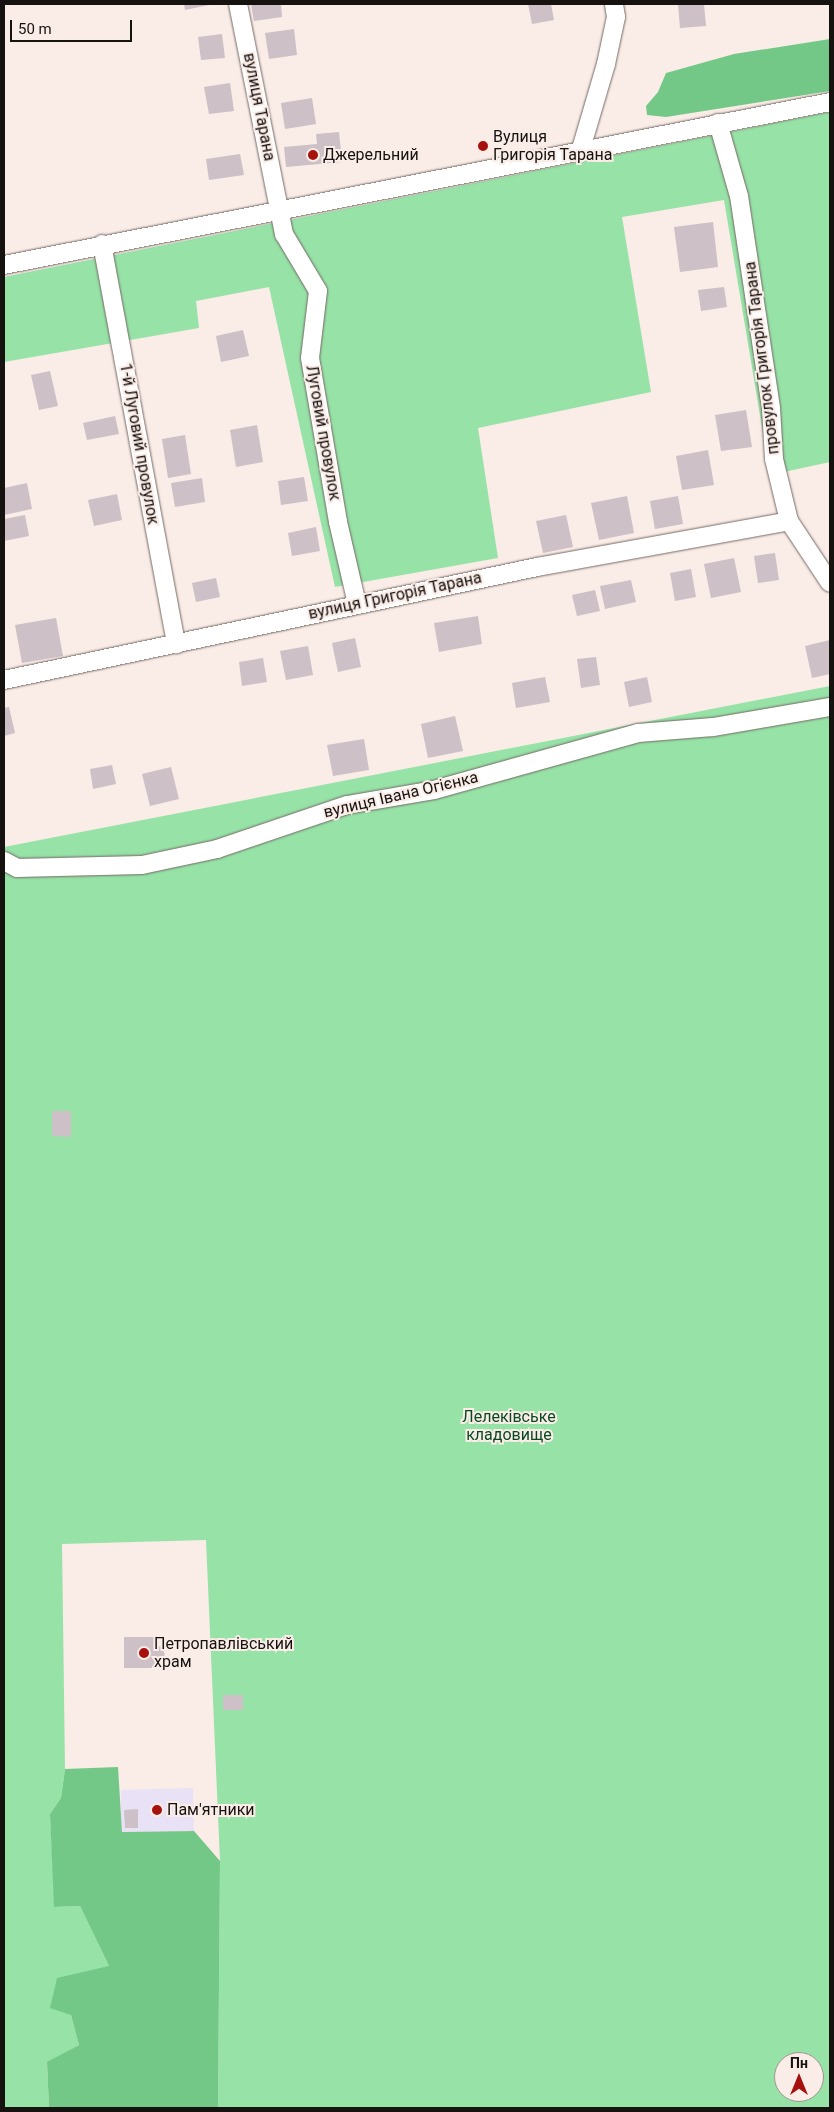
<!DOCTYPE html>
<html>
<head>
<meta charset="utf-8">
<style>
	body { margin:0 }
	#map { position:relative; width:834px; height:2112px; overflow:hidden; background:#faece7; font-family:Roboto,sans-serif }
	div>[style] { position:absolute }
	.commercial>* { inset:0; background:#e9e2f7 }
	.green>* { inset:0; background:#96e2a7 }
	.forest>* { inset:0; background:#73c888 }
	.building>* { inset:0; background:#cdc0c6 }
	.roads { filter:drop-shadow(0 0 1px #756964) drop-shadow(0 0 1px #756964) }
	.minor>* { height:18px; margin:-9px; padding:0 9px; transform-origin:9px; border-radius:9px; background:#fff }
	.dots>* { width:14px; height:14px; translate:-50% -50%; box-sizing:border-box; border:2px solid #faece7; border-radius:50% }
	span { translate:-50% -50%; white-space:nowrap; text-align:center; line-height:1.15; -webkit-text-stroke:4px #faece7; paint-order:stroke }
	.street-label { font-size:16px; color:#161210 }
	.poi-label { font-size:16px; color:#161210 }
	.left { translate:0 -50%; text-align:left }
	.park-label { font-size:16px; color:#074921 }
	.frame { position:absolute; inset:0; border:5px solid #161210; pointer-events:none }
	.north { position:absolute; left:774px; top:2052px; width:50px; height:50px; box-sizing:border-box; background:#faece7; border:1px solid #9f9591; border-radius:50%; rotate:0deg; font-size:14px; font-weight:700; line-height:20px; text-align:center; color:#161210 }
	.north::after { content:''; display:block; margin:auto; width:18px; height:22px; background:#a6110e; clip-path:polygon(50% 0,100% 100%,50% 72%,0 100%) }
	.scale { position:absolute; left:10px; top:20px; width:122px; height:22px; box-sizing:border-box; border:2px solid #161210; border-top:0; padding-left:6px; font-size:15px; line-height:18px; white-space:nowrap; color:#161210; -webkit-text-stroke:4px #faece7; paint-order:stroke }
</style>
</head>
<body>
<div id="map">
	<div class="commercial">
		<i style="clip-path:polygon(193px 1788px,194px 1831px,121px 1832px,121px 1790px)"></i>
	</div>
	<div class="green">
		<i style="clip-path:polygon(830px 112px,830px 462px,770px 475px,724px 200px,622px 217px,651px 392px,478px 428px,498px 558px,335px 587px,269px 287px,196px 301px,199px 328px,4px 362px,4px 277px)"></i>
		<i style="clip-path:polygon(evenodd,830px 686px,830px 2108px,218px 2108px,220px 1861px,206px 1540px,62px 1544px,65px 1769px,61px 1798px,50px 1814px,55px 1907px,80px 1906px,109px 1966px,71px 2015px,79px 2045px,47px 2063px,49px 2108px,4px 2108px,4px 847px,830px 686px,784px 2062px,814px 2062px,814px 2092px,784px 2092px,784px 2062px)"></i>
	</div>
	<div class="forest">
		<i style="clip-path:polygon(830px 39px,830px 91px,666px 117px,647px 115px,646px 106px,658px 92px,666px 73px,734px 54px)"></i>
		<i style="clip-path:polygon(118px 1767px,122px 1832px,194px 1831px,220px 1861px,218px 2108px,49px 2108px,47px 2062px,79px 2045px,71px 2015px,50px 2008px,57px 1978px,109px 1966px,80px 1906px,54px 1907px,50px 1814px,61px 1798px,65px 1769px)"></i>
	</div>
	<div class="building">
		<i style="clip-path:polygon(184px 4px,209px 4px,209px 5px,185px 10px)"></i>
		<i style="clip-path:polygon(251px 4px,281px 4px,282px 17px,254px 21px)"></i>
		<i style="clip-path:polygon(528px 4px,551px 4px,554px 20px,532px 24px)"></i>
		<i style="clip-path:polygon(678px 4px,704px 4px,706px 26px,680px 28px)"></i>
		<i style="clip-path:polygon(294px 29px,297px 55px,269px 59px,265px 33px)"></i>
		<i style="clip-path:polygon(222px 34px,225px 58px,201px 60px,198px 37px)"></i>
		<i style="clip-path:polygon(230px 83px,234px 111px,209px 114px,204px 87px)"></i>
		<i style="clip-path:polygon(312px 98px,316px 124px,285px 129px,281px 103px)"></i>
		<i style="clip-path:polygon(339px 132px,342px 162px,286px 167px,284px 147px,317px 144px,316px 134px)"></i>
		<i style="clip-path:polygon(240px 154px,244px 175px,209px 180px,206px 159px)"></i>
		<i style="clip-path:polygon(713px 222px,718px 267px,680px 272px,674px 227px)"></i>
		<i style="clip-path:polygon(724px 287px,727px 307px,701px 311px,698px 290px)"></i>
		<i style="clip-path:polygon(243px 330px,249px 356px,221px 362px,216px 336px)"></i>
		<i style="clip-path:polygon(50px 371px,58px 406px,39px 410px,31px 375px)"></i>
		<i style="clip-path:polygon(746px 410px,752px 447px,721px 451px,715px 415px)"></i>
		<i style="clip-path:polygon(115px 416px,119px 434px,87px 440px,83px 423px)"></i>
		<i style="clip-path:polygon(257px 425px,263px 462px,236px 467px,230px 430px)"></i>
		<i style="clip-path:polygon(185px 435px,191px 474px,168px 478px,162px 439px)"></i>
		<i style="clip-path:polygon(708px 450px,714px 485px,682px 490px,676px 456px)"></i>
		<i style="clip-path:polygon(304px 477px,308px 501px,281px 505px,278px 481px)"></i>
		<i style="clip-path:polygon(202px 478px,205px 502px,175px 507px,171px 483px)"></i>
		<i style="clip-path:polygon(27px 483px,32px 509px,4px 515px,4px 488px)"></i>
		<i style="clip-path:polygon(117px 494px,122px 520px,94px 526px,88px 500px)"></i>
		<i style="clip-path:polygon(627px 496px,634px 533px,599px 540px,591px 503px)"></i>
		<i style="clip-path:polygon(678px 496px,683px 524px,655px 529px,650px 501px)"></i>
		<i style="clip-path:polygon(25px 515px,29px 536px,4px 541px,4px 519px)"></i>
		<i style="clip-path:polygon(566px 515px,573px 547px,543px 553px,536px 521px)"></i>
		<i style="clip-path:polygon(316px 527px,320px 551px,292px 556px,288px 533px)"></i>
		<i style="clip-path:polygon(775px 553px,779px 580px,758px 583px,754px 556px)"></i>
		<i style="clip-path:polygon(734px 558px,741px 592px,711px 598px,704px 564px)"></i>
		<i style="clip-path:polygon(691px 569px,696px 597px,675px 601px,670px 573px)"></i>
		<i style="clip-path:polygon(216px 578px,220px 597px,196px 602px,192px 583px)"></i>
		<i style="clip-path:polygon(631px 580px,636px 602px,605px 609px,600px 586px)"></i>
		<i style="clip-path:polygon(595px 590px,600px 611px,577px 616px,572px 595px)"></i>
		<i style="clip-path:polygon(478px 616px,482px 644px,439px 652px,434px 623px)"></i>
		<i style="clip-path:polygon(56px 618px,63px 656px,22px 663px,15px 625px)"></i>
		<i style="clip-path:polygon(355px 638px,361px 667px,338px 672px,332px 643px)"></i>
		<i style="clip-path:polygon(830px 640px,830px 674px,812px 678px,805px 646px)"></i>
		<i style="clip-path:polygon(308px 646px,313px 675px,286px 680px,280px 651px)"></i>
		<i style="clip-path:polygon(596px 657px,600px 685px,581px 688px,577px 659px)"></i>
		<i style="clip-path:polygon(263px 658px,267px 682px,242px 686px,239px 662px)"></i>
		<i style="clip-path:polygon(545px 677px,550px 702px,516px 708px,512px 683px)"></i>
		<i style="clip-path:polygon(647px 677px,652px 702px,629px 707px,624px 682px)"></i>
		<i style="clip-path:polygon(9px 707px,15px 733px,4px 736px,4px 708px)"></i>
		<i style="clip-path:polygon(455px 716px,463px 751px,428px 758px,421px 724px)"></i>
		<i style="clip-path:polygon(364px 739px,369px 770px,333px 776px,327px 745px)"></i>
		<i style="clip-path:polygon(112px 765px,116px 784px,93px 789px,90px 769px)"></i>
		<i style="clip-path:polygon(171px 767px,179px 799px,150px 806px,142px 774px)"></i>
		<i style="clip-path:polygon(52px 1111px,71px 1111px,71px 1137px,52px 1136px)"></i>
		<i style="clip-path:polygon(124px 1637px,157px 1637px,157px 1646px,162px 1647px,165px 1655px,157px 1660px,157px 1668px,124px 1668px)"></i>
		<i style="clip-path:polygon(223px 1695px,243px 1695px,243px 1710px,223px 1710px)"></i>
		<i style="clip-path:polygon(138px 1809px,138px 1828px,125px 1828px,124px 1810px)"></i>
	</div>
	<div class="roads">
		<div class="minor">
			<i style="left:238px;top:4px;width:235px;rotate:78.7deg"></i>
			<i style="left:284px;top:234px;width:66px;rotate:59.2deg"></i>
			<i style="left:318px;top:291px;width:67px;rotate:96.8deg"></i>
			<i style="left:310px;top:358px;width:166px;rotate:80.3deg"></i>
			<i style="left:338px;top:522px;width:84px;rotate:77deg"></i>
			<i style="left:718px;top:123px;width:76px;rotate:74deg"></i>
			<i style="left:739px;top:196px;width:214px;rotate:81.4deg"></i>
			<i style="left:771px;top:408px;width:51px;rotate:86.6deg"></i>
			<i style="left:774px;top:459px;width:64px;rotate:76.4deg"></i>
			<i style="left:789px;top:521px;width:74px;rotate:56.5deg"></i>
			<i style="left:581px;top:149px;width:89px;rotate:-73.6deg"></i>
			<i style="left:606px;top:64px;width:48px;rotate:-78deg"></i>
			<i style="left:616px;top:17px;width:13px;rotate:-99deg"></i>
			<i style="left:102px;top:244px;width:407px;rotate:79.5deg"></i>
			<i style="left:4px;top:265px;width:842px;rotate:-11.16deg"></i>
			<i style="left:4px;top:680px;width:545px;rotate:-11.97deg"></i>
			<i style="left:537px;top:567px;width:256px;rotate:-10.3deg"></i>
			<i style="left:4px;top:861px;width:15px;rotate:28deg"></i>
			<i style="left:17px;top:868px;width:125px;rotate:-1.4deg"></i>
			<i style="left:142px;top:865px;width:77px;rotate:-12deg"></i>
			<i style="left:217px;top:849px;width:137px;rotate:-18.7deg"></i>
			<i style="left:347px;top:805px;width:88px;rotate:-9.8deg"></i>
			<i style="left:434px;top:790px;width:212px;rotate:-15.6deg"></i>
			<i style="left:638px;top:733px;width:75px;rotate:-4.6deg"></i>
			<i style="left:713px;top:727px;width:119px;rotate:-9.7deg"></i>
		</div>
	</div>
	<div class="dots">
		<i style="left:483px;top:146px;background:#a6110e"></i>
		<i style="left:313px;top:155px;background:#a6110e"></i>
		<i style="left:144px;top:1653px;background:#a6110e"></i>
		<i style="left:157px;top:1810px;background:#a6110e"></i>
	</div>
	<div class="street-label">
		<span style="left:259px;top:107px;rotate:79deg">вулиця Тарана</span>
		<span style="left:762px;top:358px;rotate:-97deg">провулок Григорія Тарана</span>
		<span style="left:323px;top:433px;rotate:80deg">Луговий провулок</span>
		<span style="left:139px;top:444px;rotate:80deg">1-й Луговий провулок</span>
		<span style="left:395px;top:596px;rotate:-12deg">вулиця Григорія Тарана</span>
		<span style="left:401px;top:795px;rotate:-13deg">вулиця Івана Огієнка</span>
	</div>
	<div class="poi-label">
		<span class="left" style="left:493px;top:146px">Вулиця<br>Григорія Тарана</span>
		<span class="left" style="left:323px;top:155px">Джерельний</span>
		<span class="left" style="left:154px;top:1653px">Петропавлівський<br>храм</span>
		<span class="left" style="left:167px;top:1810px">Пам'ятники</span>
	</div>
	<div class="park-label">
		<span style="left:509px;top:1426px">Лелеківське<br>кладовище</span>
	</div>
	<div class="frame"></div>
	<div class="north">Пн</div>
	<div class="scale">50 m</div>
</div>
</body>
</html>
